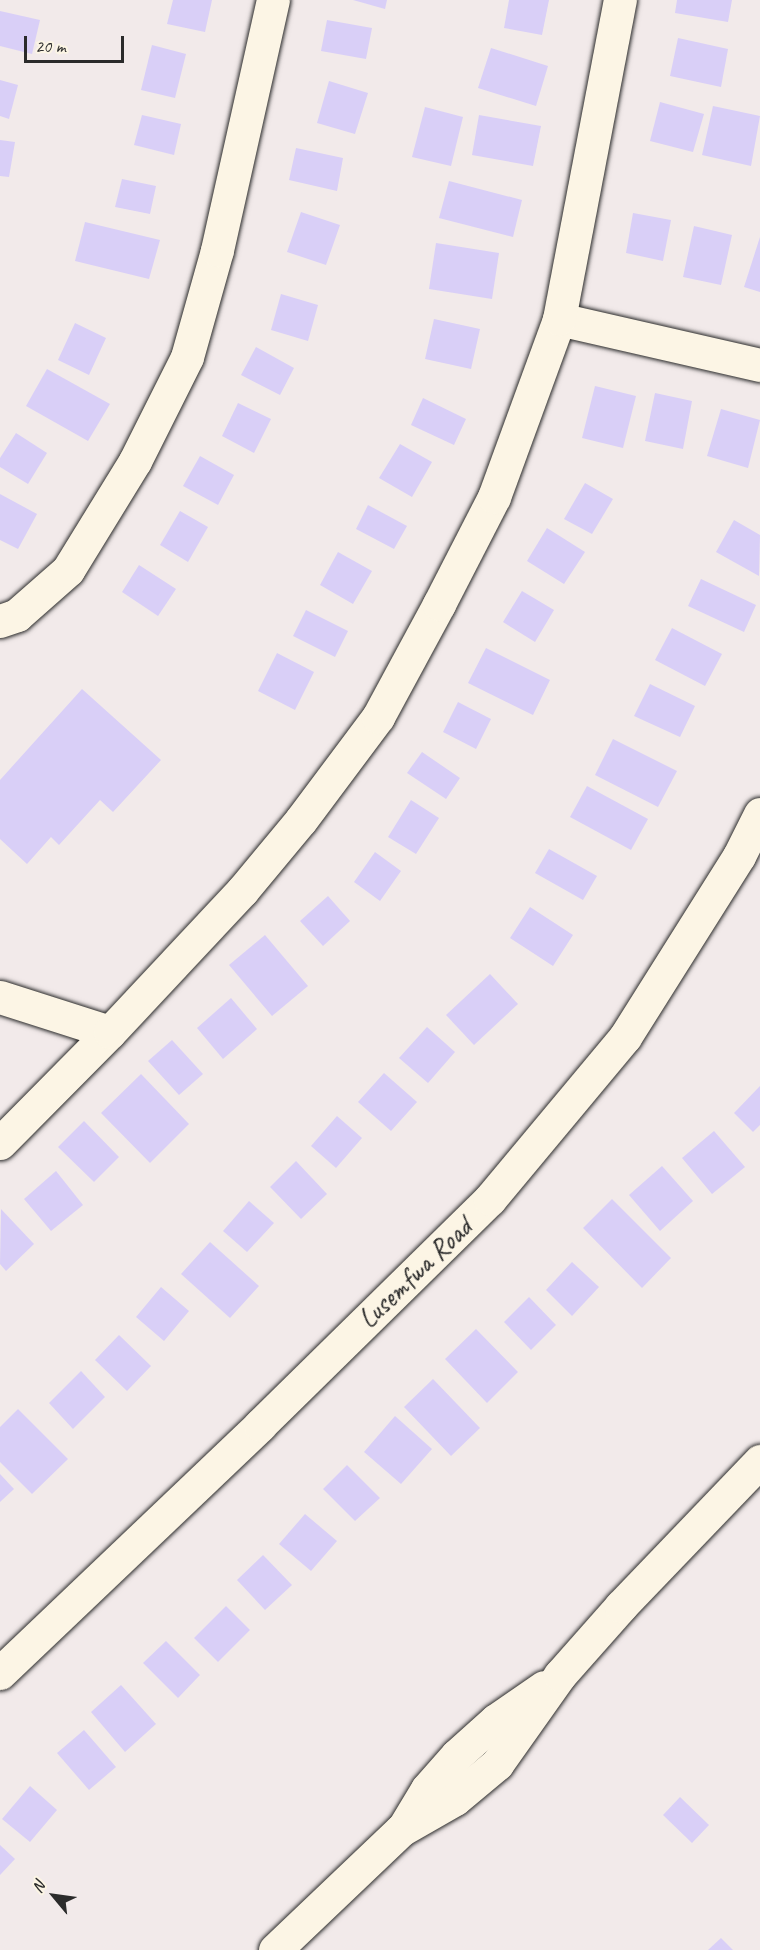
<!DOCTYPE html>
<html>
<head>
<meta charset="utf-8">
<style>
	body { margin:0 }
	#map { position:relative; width:760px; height:1950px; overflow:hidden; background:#f2eaea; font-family:Caveat,sans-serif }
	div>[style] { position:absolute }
	.building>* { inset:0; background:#d9cff7 }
	.roads { filter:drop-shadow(0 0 2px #2b2b2b) drop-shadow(0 0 2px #2b2b2b) }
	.street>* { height:33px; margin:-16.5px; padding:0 16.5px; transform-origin:16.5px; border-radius:16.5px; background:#fcf5e5 }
	.secondary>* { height:33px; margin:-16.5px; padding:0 16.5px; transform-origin:16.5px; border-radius:16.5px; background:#fcf5e5 }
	span { translate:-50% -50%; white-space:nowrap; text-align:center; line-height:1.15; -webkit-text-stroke:4.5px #fcf5e5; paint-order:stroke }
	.street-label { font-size:28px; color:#2b2b2b }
	.north { position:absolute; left:24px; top:1866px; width:60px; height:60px; -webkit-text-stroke:4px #fcf5e5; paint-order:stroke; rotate:299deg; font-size:16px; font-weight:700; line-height:24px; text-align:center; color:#2b2b2b }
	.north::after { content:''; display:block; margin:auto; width:21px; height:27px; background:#2b2b2b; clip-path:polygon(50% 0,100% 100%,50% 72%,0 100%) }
	.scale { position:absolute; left:24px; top:36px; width:100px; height:27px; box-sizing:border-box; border:3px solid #2b2b2b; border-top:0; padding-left:8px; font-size:18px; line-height:21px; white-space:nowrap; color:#2b2b2b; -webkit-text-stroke:4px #fcf5e5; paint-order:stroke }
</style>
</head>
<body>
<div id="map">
	<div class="building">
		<i style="clip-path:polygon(173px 0,212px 0,205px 32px,167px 24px)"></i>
		<i style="clip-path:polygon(353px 0,387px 0,385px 9px)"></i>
		<i style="clip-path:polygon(509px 0,549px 0,542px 35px,504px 28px)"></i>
		<i style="clip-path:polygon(677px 0,732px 0,728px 22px,675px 13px)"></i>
		<i style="clip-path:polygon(0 11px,40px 20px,32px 54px,0 46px)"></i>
		<i style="clip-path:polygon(327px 20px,372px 28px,366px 59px,321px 51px)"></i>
		<i style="clip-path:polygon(678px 38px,728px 49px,721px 87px,670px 76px)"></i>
		<i style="clip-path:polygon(152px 45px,186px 54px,175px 98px,141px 90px)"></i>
		<i style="clip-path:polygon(491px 48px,548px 66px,536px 106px,478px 88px)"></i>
		<i style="clip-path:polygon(0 80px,18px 85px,9px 119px,0 116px)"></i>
		<i style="clip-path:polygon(329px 81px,368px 93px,355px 134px,317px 123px)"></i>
		<i style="clip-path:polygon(660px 102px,704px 114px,693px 152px,650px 141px)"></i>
		<i style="clip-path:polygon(713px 106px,760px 116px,751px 166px,702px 155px)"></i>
		<i style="clip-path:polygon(425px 107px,463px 117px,451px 166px,412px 157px)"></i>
		<i style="clip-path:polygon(142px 115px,181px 124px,174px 155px,134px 145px)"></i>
		<i style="clip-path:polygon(479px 115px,541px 126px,533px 166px,472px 155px)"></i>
		<i style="clip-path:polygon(0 140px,15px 142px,9px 177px,0 176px)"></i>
		<i style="clip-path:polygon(296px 148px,343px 158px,337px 191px,289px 180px)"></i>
		<i style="clip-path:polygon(122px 179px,156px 186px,150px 214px,115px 207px)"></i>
		<i style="clip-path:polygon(449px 181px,522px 200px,513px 237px,439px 218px)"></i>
		<i style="clip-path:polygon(301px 212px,340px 225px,326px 265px,287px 252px)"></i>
		<i style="clip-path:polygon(633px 213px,671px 220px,663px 261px,626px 253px)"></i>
		<i style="clip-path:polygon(85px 222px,160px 240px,149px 279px,75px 261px)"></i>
		<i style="clip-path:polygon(694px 226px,732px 235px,721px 285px,683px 277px)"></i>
		<i style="clip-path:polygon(760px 237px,760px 292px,744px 287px)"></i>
		<i style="clip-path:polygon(436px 243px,499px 253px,492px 299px,429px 289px)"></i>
		<i style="clip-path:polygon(281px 294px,318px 305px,308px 341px,271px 330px)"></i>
		<i style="clip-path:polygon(434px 319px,480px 329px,471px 369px,425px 359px)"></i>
		<i style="clip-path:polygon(75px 323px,106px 338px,89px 375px,58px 360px)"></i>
		<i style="clip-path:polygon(256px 347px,294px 368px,280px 395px,241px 375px)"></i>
		<i style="clip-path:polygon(47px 369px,110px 404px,88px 441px,26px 406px)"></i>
		<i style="clip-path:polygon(595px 386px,636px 396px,623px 448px,582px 438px)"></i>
		<i style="clip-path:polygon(655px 393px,692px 401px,683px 449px,645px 441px)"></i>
		<i style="clip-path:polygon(423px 398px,466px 419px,454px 445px,411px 425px)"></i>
		<i style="clip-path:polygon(238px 403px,271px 419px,254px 453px,222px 436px)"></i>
		<i style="clip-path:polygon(721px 409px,760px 420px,748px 468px,707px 456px)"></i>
		<i style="clip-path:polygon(16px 433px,47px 453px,28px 484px,0 467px,0 458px)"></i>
		<i style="clip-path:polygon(400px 444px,432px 462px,412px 497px,379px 478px)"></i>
		<i style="clip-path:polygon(200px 456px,234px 475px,218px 505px,183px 486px)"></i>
		<i style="clip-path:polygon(585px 483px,613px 499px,592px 534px,564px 519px)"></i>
		<i style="clip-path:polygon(0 494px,37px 514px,18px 549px,0 540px)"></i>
		<i style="clip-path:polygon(368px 505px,407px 526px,394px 549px,356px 529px)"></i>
		<i style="clip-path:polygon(180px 511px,208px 527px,188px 562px,160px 545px)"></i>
		<i style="clip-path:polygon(734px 520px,760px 535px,759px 576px,716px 552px)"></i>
		<i style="clip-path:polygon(547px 528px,585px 552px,564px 584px,527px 561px)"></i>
		<i style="clip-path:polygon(338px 552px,372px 571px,353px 604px,320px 585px)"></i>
		<i style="clip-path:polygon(139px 565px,176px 589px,158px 616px,122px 592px)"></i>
		<i style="clip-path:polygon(701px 579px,756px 605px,744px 632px,688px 606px)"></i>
		<i style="clip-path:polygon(522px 591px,554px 610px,535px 642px,503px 622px)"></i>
		<i style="clip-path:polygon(306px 610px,348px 631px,335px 657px,293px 636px)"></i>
		<i style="clip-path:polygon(672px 628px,722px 654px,705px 686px,655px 660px)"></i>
		<i style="clip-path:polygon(486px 648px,550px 680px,533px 715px,468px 683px)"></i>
		<i style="clip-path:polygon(277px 653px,314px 672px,295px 710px,258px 691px)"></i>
		<i style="clip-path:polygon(650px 684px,695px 706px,680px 737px,634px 716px)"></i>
		<i style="clip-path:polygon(82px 689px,161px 760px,113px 812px,100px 800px,59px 845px,51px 837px,27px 864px,0 839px,0 780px)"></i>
		<i style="clip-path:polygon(458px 702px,491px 719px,476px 749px,443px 732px)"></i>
		<i style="clip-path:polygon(613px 739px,677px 771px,658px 807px,595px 775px)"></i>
		<i style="clip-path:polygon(422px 752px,460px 778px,446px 799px,407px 773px)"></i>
		<i style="clip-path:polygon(587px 786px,648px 819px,631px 850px,570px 817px)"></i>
		<i style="clip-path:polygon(411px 800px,439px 818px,416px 854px,388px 837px)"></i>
		<i style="clip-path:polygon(549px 849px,597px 876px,583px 900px,535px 873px)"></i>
		<i style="clip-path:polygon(375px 852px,401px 871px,380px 901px,354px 882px)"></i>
		<i style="clip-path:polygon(328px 896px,350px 921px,323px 946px,300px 921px)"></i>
		<i style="clip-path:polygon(530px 907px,573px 935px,553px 966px,510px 938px)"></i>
		<i style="clip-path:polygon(265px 935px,308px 986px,272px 1016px,229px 965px)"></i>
		<i style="clip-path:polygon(490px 974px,518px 1004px,474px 1045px,446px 1015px)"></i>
		<i style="clip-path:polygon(231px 998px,257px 1029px,223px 1059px,197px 1028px)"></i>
		<i style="clip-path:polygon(427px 1027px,455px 1052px,428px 1083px,399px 1058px)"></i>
		<i style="clip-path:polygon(172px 1040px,203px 1074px,179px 1095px,148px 1061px)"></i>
		<i style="clip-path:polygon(384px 1073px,417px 1102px,391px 1131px,358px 1102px)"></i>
		<i style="clip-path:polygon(141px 1074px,189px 1124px,150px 1163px,101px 1113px)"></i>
		<i style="clip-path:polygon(760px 1086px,760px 1125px,753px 1132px,734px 1113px)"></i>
		<i style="clip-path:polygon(337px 1116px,362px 1138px,336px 1168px,311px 1146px)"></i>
		<i style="clip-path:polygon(84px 1121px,119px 1157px,94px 1182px,58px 1147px)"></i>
		<i style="clip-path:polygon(714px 1131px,745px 1167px,712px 1194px,682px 1158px)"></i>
		<i style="clip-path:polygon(296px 1161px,327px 1194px,301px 1219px,270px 1187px)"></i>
		<i style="clip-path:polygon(662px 1166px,693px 1201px,660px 1231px,629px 1195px)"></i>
		<i style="clip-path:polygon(56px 1171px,83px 1205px,51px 1231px,24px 1199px)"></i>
		<i style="clip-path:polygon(612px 1199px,671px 1258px,642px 1288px,583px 1228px)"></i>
		<i style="clip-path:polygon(249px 1201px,274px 1223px,247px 1252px,223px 1231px)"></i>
		<i style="clip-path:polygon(1px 1209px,34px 1244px,6px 1271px,0 1264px)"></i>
		<i style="clip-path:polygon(210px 1242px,259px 1286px,230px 1318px,181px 1274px)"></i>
		<i style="clip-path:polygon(572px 1262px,599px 1287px,572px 1316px,546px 1290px)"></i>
		<i style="clip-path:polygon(161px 1287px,189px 1311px,164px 1341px,136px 1317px)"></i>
		<i style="clip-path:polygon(529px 1297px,556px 1325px,531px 1350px,504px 1322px)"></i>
		<i style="clip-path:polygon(476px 1329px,518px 1372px,487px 1403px,445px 1359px)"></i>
		<i style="clip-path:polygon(119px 1335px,151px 1366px,127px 1391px,95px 1360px)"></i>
		<i style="clip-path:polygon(81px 1371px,105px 1397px,73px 1429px,49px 1403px)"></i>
		<i style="clip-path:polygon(433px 1379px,480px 1428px,451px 1456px,404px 1407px)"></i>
		<i style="clip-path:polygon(18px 1409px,68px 1459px,32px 1494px,0 1462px,0 1427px)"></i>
		<i style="clip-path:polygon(395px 1416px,432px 1449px,401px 1484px,364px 1452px)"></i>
		<i style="clip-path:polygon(347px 1465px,380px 1498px,355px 1521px,323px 1489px)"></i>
		<i style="clip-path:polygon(0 1474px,14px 1489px,0 1502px)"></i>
		<i style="clip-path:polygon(305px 1514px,337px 1541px,311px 1571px,279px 1544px)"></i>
		<i style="clip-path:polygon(263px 1555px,292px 1585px,265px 1610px,237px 1580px)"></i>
		<i style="clip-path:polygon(226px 1606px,250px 1630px,218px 1662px,194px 1638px)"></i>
		<i style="clip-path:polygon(166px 1641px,200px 1675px,178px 1698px,143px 1663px)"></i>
		<i style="clip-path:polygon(121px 1685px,156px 1724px,125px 1752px,91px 1712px)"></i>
		<i style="clip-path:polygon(84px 1730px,116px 1767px,89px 1790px,57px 1753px)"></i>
		<i style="clip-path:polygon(30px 1786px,57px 1810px,30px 1842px,2px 1819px)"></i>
		<i style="clip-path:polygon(680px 1797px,709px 1825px,692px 1843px,663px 1815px)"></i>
		<i style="clip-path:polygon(0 1845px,15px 1859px,0 1875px)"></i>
		<i style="clip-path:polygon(721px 1938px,733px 1950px,708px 1950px)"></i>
	</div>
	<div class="roads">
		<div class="street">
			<i style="left:559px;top:319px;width:206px;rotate:12.9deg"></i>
			<i style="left:0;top:621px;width:18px;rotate:-19deg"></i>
			<i style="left:17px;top:615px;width:68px;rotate:-41.4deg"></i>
			<i style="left:68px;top:570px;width:128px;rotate:-58.4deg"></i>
			<i style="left:135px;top:461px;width:116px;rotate:-63.4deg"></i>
			<i style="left:187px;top:357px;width:111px;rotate:-74.3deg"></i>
			<i style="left:217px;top:250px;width:256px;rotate:-77.4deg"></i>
			<i style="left:0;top:997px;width:115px;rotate:17.7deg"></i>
			<i style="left:0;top:1143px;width:156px;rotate:-45.3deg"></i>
			<i style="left:110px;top:1032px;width:193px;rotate:-46.9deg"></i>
			<i style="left:242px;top:891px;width:92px;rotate:-50.3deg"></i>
			<i style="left:301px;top:820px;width:129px;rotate:-53.2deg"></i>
			<i style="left:378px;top:717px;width:128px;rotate:-61.6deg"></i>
			<i style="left:439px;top:604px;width:120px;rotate:-62.8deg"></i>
			<i style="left:494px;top:497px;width:189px;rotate:-69.9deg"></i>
			<i style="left:559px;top:319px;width:325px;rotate:-79.2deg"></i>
			<i style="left:404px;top:1827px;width:44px;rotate:-58.8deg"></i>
			<i style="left:427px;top:1789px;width:45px;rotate:-48.6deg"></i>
			<i style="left:457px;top:1755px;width:52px;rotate:-41.9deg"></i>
			<i style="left:496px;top:1720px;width:58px;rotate:-34.5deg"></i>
			<i style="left:275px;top:1950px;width:174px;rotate:-43.6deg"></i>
			<i style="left:401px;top:1830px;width:62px;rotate:-29.9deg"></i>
			<i style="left:455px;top:1799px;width:55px;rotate:-39.8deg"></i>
			<i style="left:497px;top:1764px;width:109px;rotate:-54.7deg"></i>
			<i style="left:560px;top:1675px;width:92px;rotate:-48.5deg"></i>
			<i style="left:621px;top:1606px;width:201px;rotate:-46.2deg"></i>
		</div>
		<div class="secondary">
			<i style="left:0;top:1673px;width:359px;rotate:-43.6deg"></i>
			<i style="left:260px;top:1425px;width:322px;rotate:-44.5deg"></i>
			<i style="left:490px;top:1199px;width:211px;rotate:-50.2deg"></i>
			<i style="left:625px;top:1037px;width:214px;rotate:-57.8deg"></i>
			<i style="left:739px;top:856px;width:47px;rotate:-63.4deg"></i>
		</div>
	</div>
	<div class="street-label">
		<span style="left:415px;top:1273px;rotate:-44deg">Lusemfwa Road</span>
	</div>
	<div class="north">N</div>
	<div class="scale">20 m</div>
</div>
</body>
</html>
